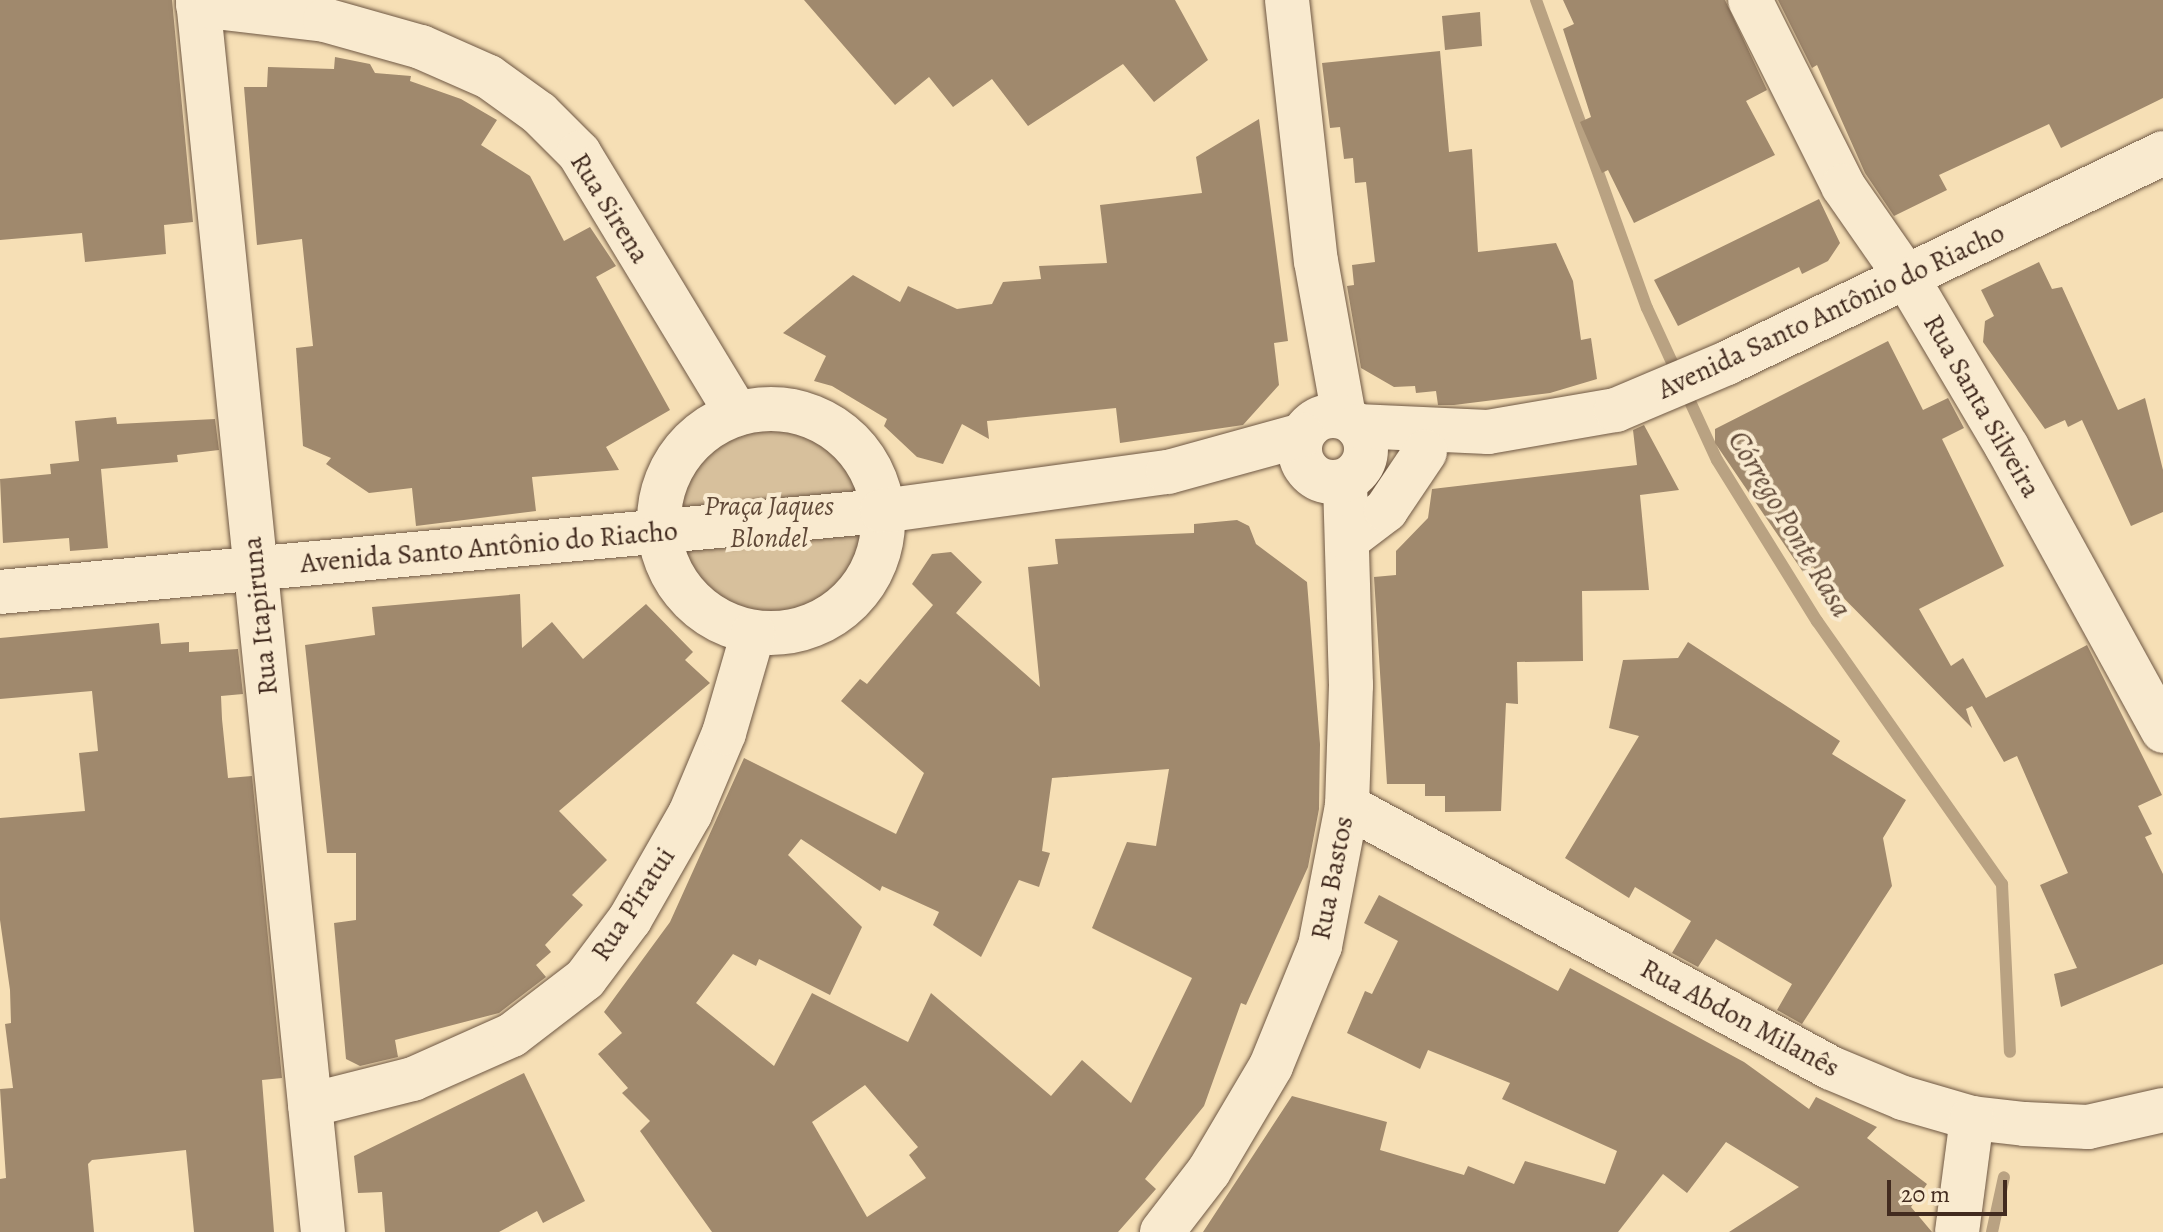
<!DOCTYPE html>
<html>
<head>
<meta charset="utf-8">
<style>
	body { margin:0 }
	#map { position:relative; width:2163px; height:1232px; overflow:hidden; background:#f6dfb5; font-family:Alegreya,serif }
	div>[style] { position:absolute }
	.green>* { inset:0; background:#d7c09c }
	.round { border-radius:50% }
	.stream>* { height:12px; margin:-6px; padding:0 6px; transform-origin:6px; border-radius:6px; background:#b9a282 }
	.building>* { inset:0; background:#a0896d }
	.roads { filter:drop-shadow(0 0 2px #6f5844) drop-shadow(0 0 2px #6f5844) }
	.minor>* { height:44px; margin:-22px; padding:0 22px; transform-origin:22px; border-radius:22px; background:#f9eacf }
	.minor>.ring { margin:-22px; padding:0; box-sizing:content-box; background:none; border:44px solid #f9eacf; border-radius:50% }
	.tertiary>* { height:44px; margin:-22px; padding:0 22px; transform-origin:22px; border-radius:22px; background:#f9eacf }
	.tertiary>.ring { margin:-22px; padding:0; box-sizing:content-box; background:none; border:44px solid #f9eacf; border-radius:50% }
	span { translate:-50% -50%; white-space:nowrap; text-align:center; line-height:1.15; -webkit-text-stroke:8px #f9eacf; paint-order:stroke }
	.street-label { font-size:28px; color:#422b1f }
	.park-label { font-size:28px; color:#604938; font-style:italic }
	.water-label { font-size:30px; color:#604938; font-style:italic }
	.scale { position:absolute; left:1887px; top:1180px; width:120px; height:36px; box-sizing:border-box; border:4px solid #422b1f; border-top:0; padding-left:10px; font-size:24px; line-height:28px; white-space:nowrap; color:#422b1f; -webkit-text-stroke:6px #f9eacf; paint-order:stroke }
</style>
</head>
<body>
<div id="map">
	<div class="green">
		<i class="round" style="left:664px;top:417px;width:210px;height:210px"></i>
	</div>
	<div class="stream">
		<i style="left:1536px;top:0;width:327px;rotate:70.2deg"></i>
		<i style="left:1647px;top:308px;width:167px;rotate:65.3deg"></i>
		<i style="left:1717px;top:460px;width:190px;rotate:58.2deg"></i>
		<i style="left:1817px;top:621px;width:322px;rotate:54.9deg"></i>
		<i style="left:2002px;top:884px;width:168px;rotate:87.3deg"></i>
		<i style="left:1992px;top:1232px;width:56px;rotate:-77.7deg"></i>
	</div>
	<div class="building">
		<i style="clip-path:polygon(0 0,172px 0,193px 222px,164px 225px,166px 254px,85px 262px,82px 233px,0 240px)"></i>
		<i style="clip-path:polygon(804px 0,1175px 0,1208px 60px,1154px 102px,1123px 64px,1028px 126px,992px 79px,953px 107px,929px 77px,895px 105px)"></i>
		<i style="clip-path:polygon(1563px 0,1725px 0,1767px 90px,1746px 101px,1775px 155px,1634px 223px,1608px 170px,1602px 173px,1580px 122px,1591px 117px,1563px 29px,1574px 24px)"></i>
		<i style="clip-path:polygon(1778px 0,2163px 0,2163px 98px,2061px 148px,2049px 124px,1939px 175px,1947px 190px,1894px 216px,1865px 173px,1817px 65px,1812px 68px)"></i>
		<i style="clip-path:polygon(1480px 12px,1482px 46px,1445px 50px,1442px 16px)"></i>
		<i style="clip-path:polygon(1440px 51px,1449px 152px,1472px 149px,1478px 252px,1556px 243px,1573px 281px,1581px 340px,1591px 338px,1597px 379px,1550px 393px,1454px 405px,1438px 405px,1436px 391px,1416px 393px,1415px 386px,1394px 387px,1361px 368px,1347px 286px,1354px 285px,1352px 265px,1375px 262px,1366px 182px,1355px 183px,1353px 158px,1344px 159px,1340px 127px,1330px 128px,1322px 63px)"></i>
		<i style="clip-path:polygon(335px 57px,370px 64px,375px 73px,411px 76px,410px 81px,461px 99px,497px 120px,481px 145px,530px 176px,564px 241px,590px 227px,616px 266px,596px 277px,670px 410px,606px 447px,619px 470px,532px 477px,536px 511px,416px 526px,412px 488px,369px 493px,326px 464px,331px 458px,303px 446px,296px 348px,313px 346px,302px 239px,257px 245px,244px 87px,267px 87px,268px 67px,334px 69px)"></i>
		<i style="clip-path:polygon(1259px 119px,1288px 341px,1274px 343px,1279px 385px,1243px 425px,1120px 443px,1116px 408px,987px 421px,989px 439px,962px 424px,943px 464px,917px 457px,884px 426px,887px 419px,832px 386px,814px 381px,826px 356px,783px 333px,853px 275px,900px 302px,908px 286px,957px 309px,992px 304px,1003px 282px,1041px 279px,1039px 266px,1107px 263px,1100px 205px,1202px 193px,1196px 157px)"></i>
		<i style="clip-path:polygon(1819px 199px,1840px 243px,1828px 261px,1802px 274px,1799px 267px,1678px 326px,1654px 280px)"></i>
		<i style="clip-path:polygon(2039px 262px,2052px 289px,2062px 287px,2118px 410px,2145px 398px,2163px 470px,2163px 512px,2131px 526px,2082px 420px,2068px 427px,2065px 420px,2045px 429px,1983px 342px,1985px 321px,1994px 316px,1981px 290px)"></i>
		<i style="clip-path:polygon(1888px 341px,1923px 410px,1948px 398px,1964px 428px,1942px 439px,2004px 566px,1919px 609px,1951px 666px,1963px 658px,1986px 698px,2087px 645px,2162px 795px,2138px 806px,2152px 834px,2145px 837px,2163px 874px,2163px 964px,2061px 1007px,2054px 974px,2077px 968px,2040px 885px,2068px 873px,2017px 756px,2004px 762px,1972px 706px,1966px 709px,1972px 728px,1813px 567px,1803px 572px,1715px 443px,1715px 429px)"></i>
		<i style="clip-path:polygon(116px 417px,117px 424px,215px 419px,219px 450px,177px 455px,178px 462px,101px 469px,108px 548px,70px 551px,69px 538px,3px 543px,0 479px,51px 474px,50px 464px,79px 461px,75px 421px)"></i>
		<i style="clip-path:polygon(1644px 425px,1679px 490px,1640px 495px,1649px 590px,1582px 591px,1583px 661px,1517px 662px,1518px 704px,1506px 703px,1501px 811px,1445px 812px,1445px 796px,1425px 796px,1425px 784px,1387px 784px,1374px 577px,1396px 575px,1396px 551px,1428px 518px,1432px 489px,1637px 465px,1633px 430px)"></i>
		<i style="clip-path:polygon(evenodd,1237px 520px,1249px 526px,1256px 544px,1307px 582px,1320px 744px,1319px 809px,1308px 867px,1246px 1005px,1241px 1003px,1204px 1106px,1145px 1179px,1156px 1189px,1118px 1232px,712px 1232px,640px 1131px,650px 1121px,622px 1093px,628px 1088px,598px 1054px,622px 1033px,604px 1012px,670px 922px,744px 758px,896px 834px,924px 773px,841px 701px,860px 679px,867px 684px,933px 605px,912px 584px,932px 554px,951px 552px,982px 582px,956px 613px,1040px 687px,1028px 567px,1058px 564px,1055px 539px,1194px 533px,1194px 524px,1237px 520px,1169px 769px,1156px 846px,1127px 842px,1092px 928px,1192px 978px,1131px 1103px,1082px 1060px,1051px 1096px,931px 993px,908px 1042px,812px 993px,774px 1066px,696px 1003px,733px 954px,756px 966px,759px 959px,830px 995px,862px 927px,788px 855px,801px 839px,880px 891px,882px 886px,939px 912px,933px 925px,981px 957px,1019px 880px,1039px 887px,1050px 853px,1042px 851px,1052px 778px,1169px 769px,1237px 520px,865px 1085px,918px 1147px,909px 1155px,926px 1178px,867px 1217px,812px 1122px,865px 1085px)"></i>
		<i style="clip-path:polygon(520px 594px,522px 648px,552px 622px,583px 659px,646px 604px,693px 652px,685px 660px,710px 683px,559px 811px,607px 860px,572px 895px,583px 905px,545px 945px,551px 952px,536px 965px,546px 977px,499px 1013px,395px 1040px,398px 1057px,360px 1066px,346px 1059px,334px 923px,356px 920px,356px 853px,327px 853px,305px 645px,375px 635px,372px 607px)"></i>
		<i style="clip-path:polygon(159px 623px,161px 644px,189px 642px,189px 652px,238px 649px,243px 694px,221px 696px,222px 719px,228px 778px,252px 776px,282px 1078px,262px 1080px,274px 1232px,194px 1232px,186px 1150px,92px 1160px,88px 1164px,94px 1232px,0 1232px,0 1179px,6px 1178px,0 1089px,13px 1088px,5px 1024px,11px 1023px,10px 990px,0 920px,0 818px,85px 811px,79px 753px,98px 751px,92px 691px,0 699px,0 638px)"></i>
		<i style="clip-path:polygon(1688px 642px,1840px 741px,1832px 754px,1906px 800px,1883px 838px,1892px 886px,1802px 1024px,1777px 1010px,1792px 984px,1716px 939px,1698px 967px,1672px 953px,1691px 921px,1635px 887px,1629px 898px,1565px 858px,1639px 736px,1609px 728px,1623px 660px,1678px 658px)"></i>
		<i style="clip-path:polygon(1379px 895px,1558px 991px,1570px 968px,1744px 1062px,1809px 1109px,1816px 1097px,1877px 1127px,1867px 1138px,1927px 1184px,1911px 1207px,1932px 1232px,1729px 1232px,1799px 1187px,1726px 1142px,1687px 1193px,1663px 1174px,1618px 1232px,1203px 1232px,1292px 1096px,1387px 1122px,1380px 1150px,1464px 1175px,1468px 1166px,1514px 1184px,1525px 1161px,1605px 1184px,1617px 1151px,1502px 1099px,1510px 1083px,1428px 1050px,1420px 1069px,1347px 1033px,1365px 991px,1372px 994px,1398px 941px,1364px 923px)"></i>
		<i style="clip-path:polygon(524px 1073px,585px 1201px,543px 1223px,537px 1211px,499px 1232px,385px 1232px,382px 1192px,358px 1193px,354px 1156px)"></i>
	</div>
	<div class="roads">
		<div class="minor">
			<i style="left:198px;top:0;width:1238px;rotate:84.21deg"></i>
			<i style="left:1287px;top:0;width:263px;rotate:83.7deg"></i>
			<i style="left:1316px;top:261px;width:158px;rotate:79.8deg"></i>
			<i style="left:1750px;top:0;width:208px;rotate:63.4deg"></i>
			<i style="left:1843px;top:186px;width:112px;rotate:55.2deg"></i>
			<i style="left:1907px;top:278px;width:196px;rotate:59.4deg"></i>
			<i style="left:2007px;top:447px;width:324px;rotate:61.2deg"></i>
			<i style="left:198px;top:5px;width:128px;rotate:6.7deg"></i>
			<i style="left:325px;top:20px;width:100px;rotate:15.7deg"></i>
			<i style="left:421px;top:47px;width:74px;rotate:23.8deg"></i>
			<i style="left:489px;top:77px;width:62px;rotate:35.8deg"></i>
			<i style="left:539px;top:113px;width:57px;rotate:45deg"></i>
			<i style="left:579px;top:153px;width:305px;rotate:58.8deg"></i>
			<i class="ring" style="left:659px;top:409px;width:180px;height:180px"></i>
			<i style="left:1347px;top:806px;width:550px;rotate:28.43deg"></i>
			<i style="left:1831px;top:1068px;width:78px;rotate:22.6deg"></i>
			<i style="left:1903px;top:1098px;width:72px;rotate:16.2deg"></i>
			<i style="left:1972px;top:1118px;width:53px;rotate:6.5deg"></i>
			<i style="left:2025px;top:1124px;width:63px;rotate:2.7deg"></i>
			<i style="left:2088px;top:1127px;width:77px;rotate:-12.8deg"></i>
			<i style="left:310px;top:1105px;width:106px;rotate:-14.2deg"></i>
			<i style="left:413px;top:1079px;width:108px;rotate:-24deg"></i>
			<i style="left:512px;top:1035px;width:92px;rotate:-37.5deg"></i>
			<i style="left:585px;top:979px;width:75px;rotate:-53.1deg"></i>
			<i style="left:630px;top:919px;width:121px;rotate:-60.3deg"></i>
			<i style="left:690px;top:814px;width:88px;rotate:-67.2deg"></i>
			<i style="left:724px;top:733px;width:104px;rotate:-73.8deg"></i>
			<i style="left:1162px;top:1232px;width:77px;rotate:-52.4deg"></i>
			<i style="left:1209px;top:1171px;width:122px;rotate:-59.4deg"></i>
			<i style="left:1271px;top:1066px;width:130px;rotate:-67.8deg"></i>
			<i style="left:1320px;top:946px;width:143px;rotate:-79.1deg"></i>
			<i style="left:1347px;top:806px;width:121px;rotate:-88.1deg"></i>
			<i style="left:1351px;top:685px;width:204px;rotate:-91.7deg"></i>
			<i style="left:1957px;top:1232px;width:115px;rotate:-82.5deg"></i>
		</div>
		<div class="tertiary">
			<i class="ring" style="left:1300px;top:416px;width:22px;height:22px"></i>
			<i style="left:1357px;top:426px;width:131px;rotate:2.6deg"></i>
			<i style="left:1488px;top:432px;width:130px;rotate:-9.8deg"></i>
			<i style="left:1616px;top:410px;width:121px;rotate:-22.9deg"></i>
			<i style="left:1727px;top:363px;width:484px;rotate:-25.7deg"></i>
			<i style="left:1348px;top:539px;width:48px;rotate:-37.3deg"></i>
			<i style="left:1386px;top:510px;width:70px;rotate:-56.1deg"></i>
			<i style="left:0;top:592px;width:886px;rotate:-5.25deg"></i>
			<i style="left:882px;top:511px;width:289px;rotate:-7.8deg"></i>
			<i style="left:1168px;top:472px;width:139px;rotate:-15.4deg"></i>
		</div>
	</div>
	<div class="street-label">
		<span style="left:610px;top:208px;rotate:58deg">Rua Sirena</span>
		<span style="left:1831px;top:311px;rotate:-25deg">Avenida Santo Antônio do Riacho</span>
		<span style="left:1982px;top:406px;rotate:60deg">Rua Santa Silveira</span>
		<span style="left:489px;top:547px;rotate:-5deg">Avenida Santo Antônio do Riacho</span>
		<span style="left:260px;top:616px;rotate:-96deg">Rua Itapiruna</span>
		<span style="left:1332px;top:878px;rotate:-79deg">Rua Bastos</span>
		<span style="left:633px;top:904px;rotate:-57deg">Rua Piratui</span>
		<span style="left:1740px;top:1018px;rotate:28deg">Rua Abdon Milanês</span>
	</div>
	<div class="park-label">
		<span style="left:769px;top:522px">Praça Jaques<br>Blondel</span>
	</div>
	<div class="water-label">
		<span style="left:1790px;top:524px;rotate:59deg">Córrego Ponte Rasa</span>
	</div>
	<div class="scale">20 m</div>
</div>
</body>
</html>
